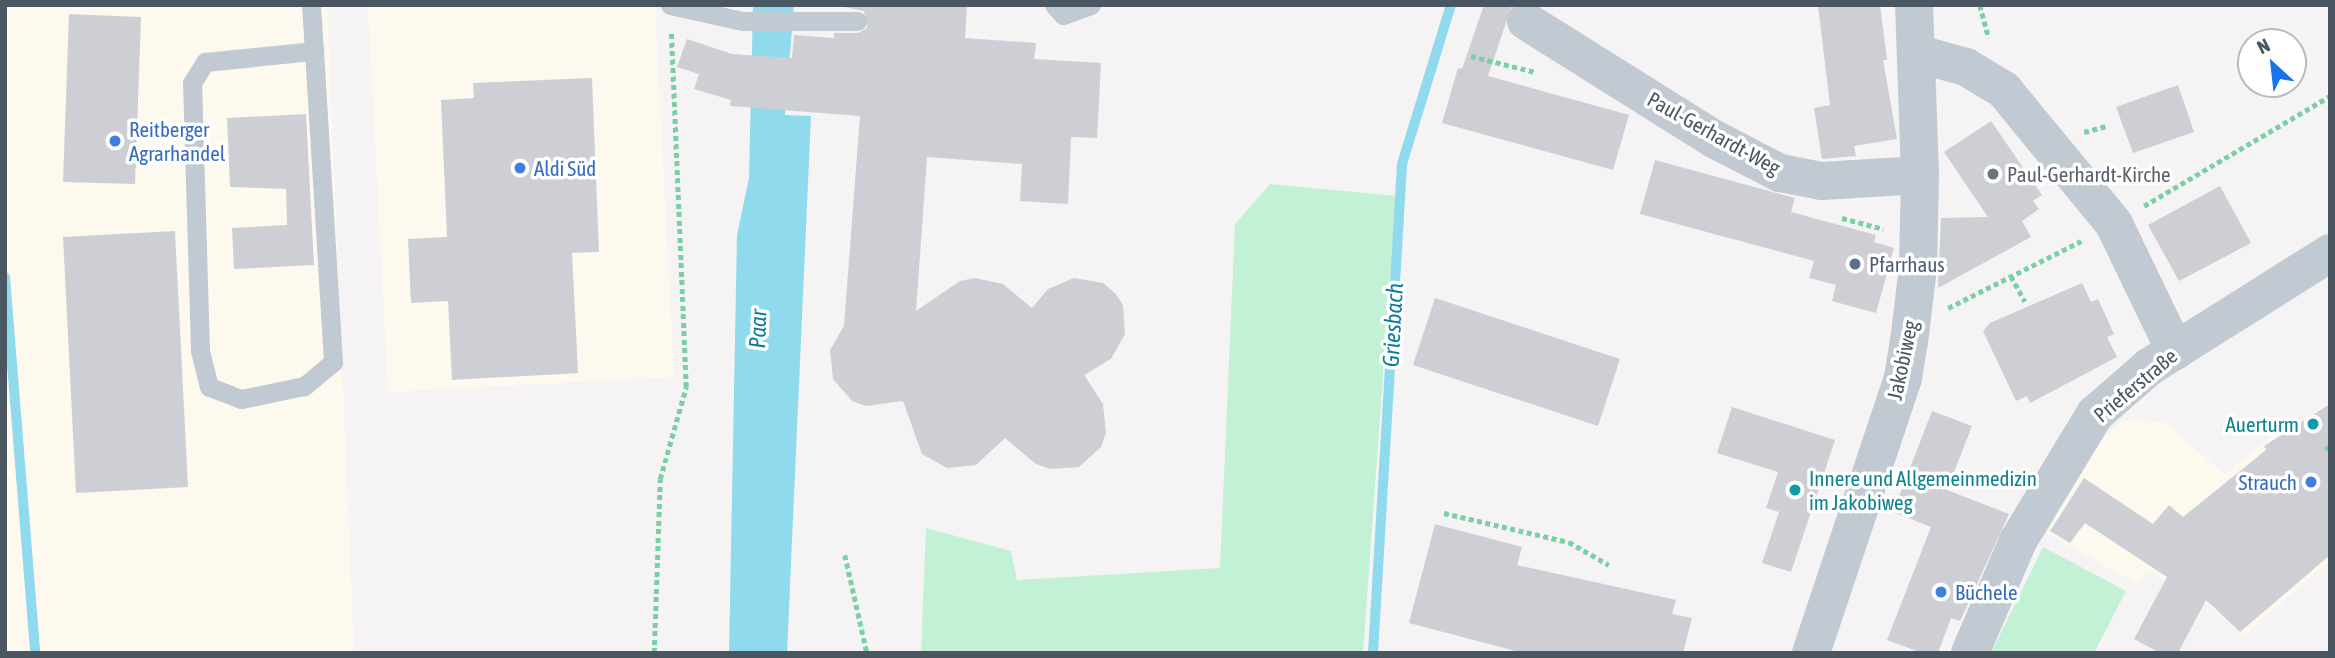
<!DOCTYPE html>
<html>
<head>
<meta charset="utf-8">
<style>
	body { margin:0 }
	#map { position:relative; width:2335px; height:658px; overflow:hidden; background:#f5f3f3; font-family:"Asap Condensed",sans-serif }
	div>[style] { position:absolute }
	.commercial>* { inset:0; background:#fdf9ef }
	.green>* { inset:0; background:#c3f1d5 }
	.water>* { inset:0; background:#90daee }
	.stream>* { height:10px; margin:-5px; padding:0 5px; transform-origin:5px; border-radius:5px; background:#90daee }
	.building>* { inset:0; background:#cdcfd5 }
	.path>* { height:4.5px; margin-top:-2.25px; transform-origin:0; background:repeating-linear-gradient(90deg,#7ad0a6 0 5px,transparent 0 8.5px) }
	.service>* { height:19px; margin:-9.5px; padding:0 9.5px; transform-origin:9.5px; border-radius:9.5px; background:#c1cad2 }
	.minor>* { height:38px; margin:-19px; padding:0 19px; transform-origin:19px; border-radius:19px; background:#c1cad2 }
	.dots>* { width:19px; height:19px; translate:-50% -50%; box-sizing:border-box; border:4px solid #fff; border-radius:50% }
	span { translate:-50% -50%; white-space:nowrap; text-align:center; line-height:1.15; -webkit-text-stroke:7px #fff; paint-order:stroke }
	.shop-label { font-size:21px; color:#366cbe }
	.left { translate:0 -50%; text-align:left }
	.right { translate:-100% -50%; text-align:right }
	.street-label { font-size:21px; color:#4a5661 }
	.worship-label { font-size:21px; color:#5b616d }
	.service-label { font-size:21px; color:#4e5e75 }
	.culture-label { font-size:21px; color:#0d838f }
	.water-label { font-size:23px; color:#0c7c9b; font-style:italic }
	.frame { position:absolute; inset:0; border:7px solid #4a5661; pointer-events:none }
	.north { position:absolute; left:2237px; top:28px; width:70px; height:70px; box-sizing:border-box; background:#fff; border:2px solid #b7bbc0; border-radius:50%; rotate:333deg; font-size:19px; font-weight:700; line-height:28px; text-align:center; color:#4a5661 }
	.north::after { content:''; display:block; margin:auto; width:24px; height:32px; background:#1a73e8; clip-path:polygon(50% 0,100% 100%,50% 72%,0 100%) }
</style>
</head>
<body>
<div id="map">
	<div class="commercial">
		<i style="clip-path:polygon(5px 5px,327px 5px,354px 653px,5px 653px)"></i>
		<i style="clip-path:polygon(368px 5px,655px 5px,674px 377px,388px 392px)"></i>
		<i style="clip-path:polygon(2295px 416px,2330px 458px,2330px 560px,2244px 636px,2206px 603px,2149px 571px,2136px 583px,2046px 533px,2097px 445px,2122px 420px,2165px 422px,2225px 475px)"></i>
	</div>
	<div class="green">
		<i style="clip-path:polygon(1270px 184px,1396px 196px,1363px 653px,921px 653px,926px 528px,1011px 551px,1017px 580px,1220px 568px,1235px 224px)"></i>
		<i style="clip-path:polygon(2043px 547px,2126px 591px,2094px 653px,1991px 653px)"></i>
	</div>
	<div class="water">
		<i style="clip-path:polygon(753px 5px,794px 5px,785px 115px,811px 116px,787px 653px,729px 653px,737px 235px,749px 178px)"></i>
	</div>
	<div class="stream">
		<i style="left:5px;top:277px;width:377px;rotate:85.4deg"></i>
		<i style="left:1373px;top:653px;width:490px;rotate:-86.6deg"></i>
		<i style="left:1402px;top:164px;width:166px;rotate:-72.9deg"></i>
	</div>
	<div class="building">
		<i style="clip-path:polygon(835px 5px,967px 5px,965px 38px,1036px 43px,1034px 59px,1101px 63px,1097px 138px,1071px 137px,1068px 204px,1020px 201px,1022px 164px,927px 157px,916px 311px,960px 281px,975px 278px,1003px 284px,1032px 308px,1048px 289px,1074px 278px,1103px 283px,1115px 293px,1123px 305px,1125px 334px,1111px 359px,1084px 375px,1103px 404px,1106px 433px,1101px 447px,1079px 467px,1050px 469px,1036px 464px,1005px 438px,976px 465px,947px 468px,922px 454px,903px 401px,866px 406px,852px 401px,833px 379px,830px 350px,844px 326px,860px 116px,730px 106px,731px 100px,694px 89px,699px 74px,677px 67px,687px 39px,732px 54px,792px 58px,794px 35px,834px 38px,834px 33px,858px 33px,867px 28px,864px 11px)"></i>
		<i style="clip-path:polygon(1484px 5px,1512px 5px,1488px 76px,1629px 115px,1613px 170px,1442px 123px,1458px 68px,1462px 69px)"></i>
		<i style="clip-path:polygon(1818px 5px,1880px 5px,1887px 60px,1883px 60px,1897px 139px,1854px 146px,1856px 156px,1822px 159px,1814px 108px,1830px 105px)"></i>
		<i style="clip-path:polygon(69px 14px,141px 17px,135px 184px,63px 182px)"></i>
		<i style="clip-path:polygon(592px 78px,599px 252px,572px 253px,578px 373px,452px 380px,448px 301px,411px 303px,408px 239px,447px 237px,441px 100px,474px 98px,473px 83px)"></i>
		<i style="clip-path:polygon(2178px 85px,2194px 132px,2133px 153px,2116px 107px)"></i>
		<i style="clip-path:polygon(306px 114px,314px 265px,234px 269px,232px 228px,287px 225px,286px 189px,230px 187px,227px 118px)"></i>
		<i style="clip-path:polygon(1991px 121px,2042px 195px,2033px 201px,2039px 209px,2022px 221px,2031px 237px,1938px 288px,1941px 218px,1988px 217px,1944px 152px)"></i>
		<i style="clip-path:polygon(1655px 160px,1795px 198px,1791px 212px,1876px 235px,1874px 242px,1894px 248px,1876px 313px,1832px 301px,1836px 285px,1809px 278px,1814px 261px,1640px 214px)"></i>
		<i style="clip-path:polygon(2220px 186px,2251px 243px,2179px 281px,2148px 225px)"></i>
		<i style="clip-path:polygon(175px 231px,188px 487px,76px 493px,63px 237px)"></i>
		<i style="clip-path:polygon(2082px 283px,2091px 302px,2098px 299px,2114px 334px,2107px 337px,2117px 357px,2030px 403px,2027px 396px,2016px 401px,1983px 331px,1990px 323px)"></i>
		<i style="clip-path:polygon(1435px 298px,1620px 359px,1598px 426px,1413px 365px)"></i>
		<i style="clip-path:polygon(2330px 404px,2330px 555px,2240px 632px,2206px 600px,2178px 653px,2160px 653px,2134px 639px,2167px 577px,2085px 523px,2070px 543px,2050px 531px,2084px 478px,2153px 524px,2169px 505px,2183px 517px,2266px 450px,2264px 446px)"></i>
		<i style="clip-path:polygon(1732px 407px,1835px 440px,1791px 572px,1762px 563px,1779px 512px,1766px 508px,1778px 472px,1717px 453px)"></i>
		<i style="clip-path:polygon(1932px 411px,1972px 426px,1947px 490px,2009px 514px,1960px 621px,1951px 618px,1938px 653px,1922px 653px,1887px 640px,1931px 527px,1893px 512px)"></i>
		<i style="clip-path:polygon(1435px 524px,1522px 547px,1517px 565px,1676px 600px,1672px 614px,1692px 618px,1683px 653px,1523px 653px,1409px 623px)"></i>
	</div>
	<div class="path">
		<i style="left:1980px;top:5px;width:34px;rotate:75deg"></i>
		<i style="left:1471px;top:56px;width:66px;rotate:14deg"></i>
		<i style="left:2084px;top:132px;width:23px;rotate:-15deg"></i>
		<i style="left:2144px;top:206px;width:216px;rotate:-30.6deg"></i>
		<i style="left:1842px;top:218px;width:43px;rotate:14.7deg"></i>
		<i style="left:2011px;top:276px;width:29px;rotate:61deg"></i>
		<i style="left:1948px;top:308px;width:149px;rotate:-26.7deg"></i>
		<i style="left:2326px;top:446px;width:6px;rotate:51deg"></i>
		<i style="left:1444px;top:513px;width:128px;rotate:13.1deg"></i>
		<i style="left:1569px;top:542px;width:46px;rotate:29.9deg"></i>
		<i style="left:845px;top:555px;width:100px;rotate:77.3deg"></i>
		<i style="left:654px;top:653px;width:174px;rotate:-88deg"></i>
		<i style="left:660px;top:479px;width:96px;rotate:-74.2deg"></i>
		<i style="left:686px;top:387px;width:356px;rotate:-92.4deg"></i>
	</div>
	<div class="service">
		<i style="left:311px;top:5px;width:46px;rotate:86.3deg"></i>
		<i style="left:314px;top:51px;width:312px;rotate:86.5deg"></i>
		<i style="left:333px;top:362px;width:38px;rotate:140deg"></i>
		<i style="left:304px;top:386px;width:64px;rotate:168.3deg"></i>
		<i style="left:241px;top:399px;width:34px;rotate:-159deg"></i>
		<i style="left:209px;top:387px;width:38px;rotate:-104deg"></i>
		<i style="left:200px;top:350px;width:267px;rotate:-91.7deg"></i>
		<i style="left:192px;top:83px;width:25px;rotate:-58deg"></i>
		<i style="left:205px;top:62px;width:110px;rotate:-5.8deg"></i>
		<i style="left:670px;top:5px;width:74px;rotate:12.5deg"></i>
		<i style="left:742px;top:21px;width:115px"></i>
		<i style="left:1054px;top:5px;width:13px;rotate:48deg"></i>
		<i style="left:1063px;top:15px;width:30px;rotate:-20deg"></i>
	</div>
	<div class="minor">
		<i style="left:1526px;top:21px;width:224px;rotate:32.1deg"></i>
		<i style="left:1716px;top:140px;width:72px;rotate:27.3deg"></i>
		<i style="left:1780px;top:173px;width:43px;rotate:10.8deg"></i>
		<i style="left:1822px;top:181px;width:98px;rotate:-3.5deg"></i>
		<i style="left:1919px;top:54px;width:49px;rotate:15.5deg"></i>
		<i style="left:1966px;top:67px;width:44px;rotate:31.2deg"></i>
		<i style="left:2004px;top:90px;width:173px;rotate:50.6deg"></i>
		<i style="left:2114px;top:224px;width:141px;rotate:64.3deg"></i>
		<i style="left:1811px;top:653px;width:290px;rotate:-71.5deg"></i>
		<i style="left:1903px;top:378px;width:36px;rotate:-81deg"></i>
		<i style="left:1909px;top:342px;width:75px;rotate:-83.1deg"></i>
		<i style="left:1918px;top:268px;width:93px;rotate:-88.8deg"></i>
		<i style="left:1920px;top:175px;width:170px;rotate:-92deg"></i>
		<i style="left:1970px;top:653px;width:122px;rotate:-66.8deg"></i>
		<i style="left:2018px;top:541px;width:149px;rotate:-58.8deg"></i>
		<i style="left:2095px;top:414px;width:72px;rotate:-41deg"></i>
		<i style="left:2149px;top:367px;width:214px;rotate:-32.2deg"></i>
	</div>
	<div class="dots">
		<i style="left:115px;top:141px;background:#3f7fe0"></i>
		<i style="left:520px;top:168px;background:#3f7fe0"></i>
		<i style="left:1993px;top:174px;background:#6b7280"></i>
		<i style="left:1855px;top:264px;background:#5c6f8a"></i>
		<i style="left:2313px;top:424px;background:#0f9aa8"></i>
		<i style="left:2311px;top:482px;background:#3f7fe0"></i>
		<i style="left:1795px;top:490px;background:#0f9aa8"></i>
		<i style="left:1941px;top:592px;background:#3f7fe0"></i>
	</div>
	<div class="shop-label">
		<span class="left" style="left:129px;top:141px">Reitberger<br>Agrarhandel</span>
		<span class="left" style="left:534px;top:168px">Aldi Süd</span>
		<span class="right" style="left:2297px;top:482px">Strauch</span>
		<span class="left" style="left:1955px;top:592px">Büchele</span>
	</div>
	<div class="street-label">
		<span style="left:1714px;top:133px;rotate:29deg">Paul-Gerhardt-Weg</span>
		<span style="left:1902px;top:360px;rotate:-78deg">Jakobiweg</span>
		<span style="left:2135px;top:385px;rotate:-40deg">Prieferstraße</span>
	</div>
	<div class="worship-label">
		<span class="left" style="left:2007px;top:174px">Paul-Gerhardt-Kirche</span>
	</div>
	<div class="service-label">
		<span class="left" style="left:1869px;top:264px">Pfarrhaus</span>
	</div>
	<div class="culture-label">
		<span class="right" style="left:2299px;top:424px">Auerturm</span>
		<span class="left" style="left:1809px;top:490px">Innere und Allgemeinmedizin<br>im Jakobiweg</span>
	</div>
	<div class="water-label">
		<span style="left:1393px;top:325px;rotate:-87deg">Griesbach</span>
		<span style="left:758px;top:329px;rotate:-88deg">Paar</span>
	</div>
	<div class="frame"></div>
	<div class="north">N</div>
</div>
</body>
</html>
